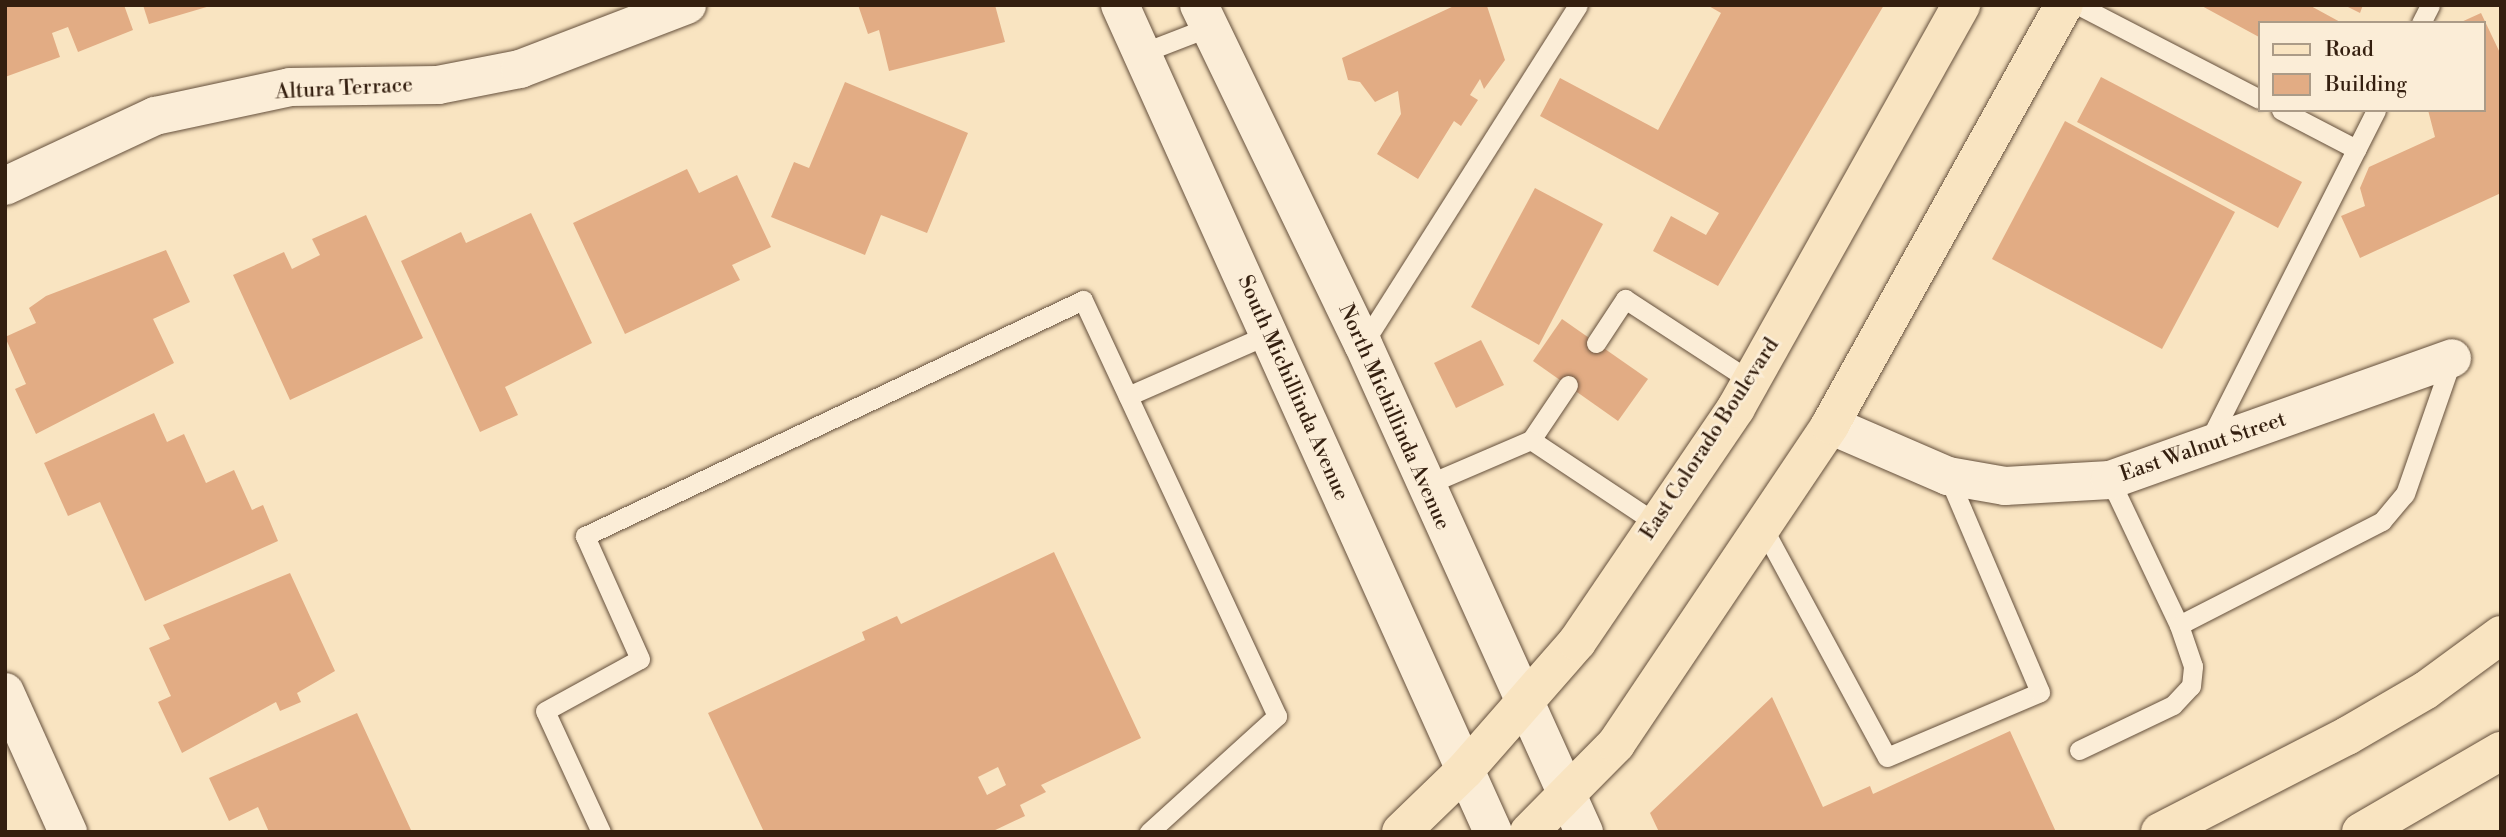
<!DOCTYPE html>
<html>
<head>
<meta charset="utf-8">
<style>
	body { margin:0 }
	#map { position:relative; width:2506px; height:837px; overflow:hidden; background:#f9e4c1; font-family:"Libre Bodoni",serif }
	div>[style] { position:absolute }
	.building>* { inset:0; background:#e2ac84 }
	.roads { filter:drop-shadow(0 0 2px #65503c) drop-shadow(0 0 2px #65503c) }
	.service>* { height:19px; margin:-9.5px; padding:0 9.5px; transform-origin:9.5px; border-radius:9.5px; background:#fbedd7 }
	.minor>* { height:38px; margin:-19px; padding:0 19px; transform-origin:19px; border-radius:19px; background:#fbedd7 }
	.secondary>* { height:38px; margin:-19px; padding:0 19px; transform-origin:19px; border-radius:19px; background:#fbedd7 }
	.primary>* { height:38px; margin:-19px; padding:0 19px; transform-origin:19px; border-radius:19px; background:#f9e4c1 }
	.motorway>* { height:38px; margin:-19px; padding:0 19px; transform-origin:19px; border-radius:19px; background:#f9e4c1 }
	span { translate:-50% -50%; white-space:nowrap; text-align:center; line-height:1.15; -webkit-text-stroke:5px #fbedd7; paint-order:stroke }
	.street-label { font-size:21px; color:#341f0f }
	.frame { position:absolute; inset:0; border:7px solid #341f0f; pointer-events:none }
	.legend { position:absolute; left:2258px; top:21px; width:228px; height:91px; box-sizing:border-box; background:#fbedd7; border:2px solid #ab9b87; margin:0; padding:9px 12px; list-style:none; font-size:21px; color:#341f0f }
	.legend li { display:flex; align-items:center; gap:14px; height:35px }
	.legend b { width:35px; border:2px solid #ab9b87 }
</style>
</head>
<body>
<div id="map">
	<div class="building">
		<i style="clip-path:polygon(5px 5px,124px 5px,133px 30px,78px 52px,68px 27px,52px 33px,60px 57px,5px 77px)"></i>
		<i style="clip-path:polygon(143px 5px,210px 5px,210px 6px,149px 24px)"></i>
		<i style="clip-path:polygon(858px 5px,995px 5px,1005px 42px,889px 71px,879px 30px,868px 34px)"></i>
		<i style="clip-path:polygon(1456px 5px,1487px 6px,1505px 60px,1484px 89px,1480px 79px,1470px 95px,1478px 100px,1461px 126px,1454px 121px,1418px 179px,1377px 154px,1401px 114px,1398px 91px,1375px 102px,1360px 82px,1348px 80px,1342px 58px)"></i>
		<i style="clip-path:polygon(1707px 5px,1884px 5px,1718px 286px,1653px 251px,1671px 216px,1706px 235px,1719px 213px,1540px 116px,1560px 78px,1658px 130px,1721px 13px)"></i>
		<i style="clip-path:polygon(2200px 5px,2309px 5px,2342px 23px,2259px 23px,2259px 37px)"></i>
		<i style="clip-path:polygon(2344px 5px,2363px 5px,2360px 13px)"></i>
		<i style="clip-path:polygon(2481px 13px,2501px 55px,2501px 193px,2360px 258px,2341px 216px,2365px 206px,2360px 188px,2369px 167px,2435px 137px,2428px 110px,2483px 110px,2483px 23px,2459px 23px)"></i>
		<i style="clip-path:polygon(2101px 77px,2302px 182px,2278px 228px,2077px 122px)"></i>
		<i style="clip-path:polygon(845px 82px,968px 133px,927px 233px,881px 215px,865px 255px,771px 217px,794px 162px,809px 168px)"></i>
		<i style="clip-path:polygon(2065px 121px,2235px 212px,2162px 349px,1992px 259px)"></i>
		<i style="clip-path:polygon(687px 169px,699px 193px,737px 175px,771px 247px,732px 265px,740px 280px,625px 334px,573px 223px)"></i>
		<i style="clip-path:polygon(1535px 188px,1603px 224px,1539px 345px,1471px 307px)"></i>
		<i style="clip-path:polygon(531px 213px,592px 343px,505px 387px,518px 415px,480px 432px,401px 261px,461px 232px,466px 243px)"></i>
		<i style="clip-path:polygon(366px 215px,423px 338px,290px 400px,233px 275px,284px 252px,292px 269px,320px 255px,312px 239px)"></i>
		<i style="clip-path:polygon(166px 250px,190px 302px,153px 319px,174px 363px,36px 434px,15px 389px,26px 384px,5px 337px,36px 323px,29px 308px,46px 296px)"></i>
		<i style="clip-path:polygon(1562px 319px,1648px 379px,1618px 421px,1533px 361px)"></i>
		<i style="clip-path:polygon(1481px 340px,1504px 385px,1456px 408px,1434px 363px)"></i>
		<i style="clip-path:polygon(154px 413px,167px 442px,184px 434px,206px 483px,234px 470px,252px 510px,263px 505px,278px 541px,145px 601px,100px 502px,68px 516px,44px 463px)"></i>
		<i style="clip-path:polygon(evenodd,1054px 552px,1141px 738px,1041px 785px,1046px 792px,1020px 805px,1025px 816px,991px 832px,764px 832px,708px 713px,865px 640px,862px 632px,897px 616px,901px 624px,1054px 552px,998px 767px,1006px 785px,987px 795px,978px 777px,998px 767px)"></i>
		<i style="clip-path:polygon(290px 573px,335px 671px,297px 693px,301px 702px,280px 711px,276px 702px,182px 753px,158px 702px,171px 696px,149px 648px,170px 639px,163px 625px)"></i>
		<i style="clip-path:polygon(1772px 697px,1823px 807px,1870px 786px,1873px 794px,2010px 731px,2056px 832px,1659px 832px,1650px 813px)"></i>
		<i style="clip-path:polygon(357px 713px,411px 830px,269px 832px,258px 807px,229px 821px,209px 778px)"></i>
	</div>
	<div class="roads">
		<div class="service">
			<i style="left:2078px;top:5px;width:204px;rotate:27.4deg"></i>
			<i style="left:2421px;top:23px;width:20px;rotate:-63deg"></i>
			<i style="left:1142px;top:53px;width:72px;rotate:-21.2deg"></i>
			<i style="left:2281px;top:110px;width:85px;rotate:27.5deg"></i>
			<i style="left:1596px;top:343px;width:53px;rotate:-56.6deg"></i>
			<i style="left:1625px;top:299px;width:150px;rotate:33.1deg"></i>
			<i style="left:1363px;top:344px;width:401px;rotate:-57.6deg"></i>
			<i style="left:1568px;top:385px;width:66px;rotate:123.9deg"></i>
			<i style="left:1531px;top:440px;width:150px;rotate:33.6deg"></i>
			<i style="left:1128px;top:396px;width:154px;rotate:-23.7deg"></i>
			<i style="left:2208px;top:443px;width:373px;rotate:-63.2deg"></i>
			<i style="left:2110px;top:480px;width:161px;rotate:64.6deg"></i>
			<i style="left:1426px;top:485px;width:114px;rotate:-23.2deg"></i>
			<i style="left:1763px;top:528px;width:260px;rotate:61.6deg"></i>
			<i style="left:1887px;top:757px;width:166px;rotate:-23deg"></i>
			<i style="left:2040px;top:692px;width:235px;rotate:-113.1deg"></i>
			<i style="left:2079px;top:750px;width:104px;rotate:-25.6deg"></i>
			<i style="left:2173px;top:705px;width:26px;rotate:-47deg"></i>
			<i style="left:2191px;top:686px;width:20px;rotate:-84deg"></i>
			<i style="left:2193px;top:666px;width:43px;rotate:-108.9deg"></i>
			<i style="left:2179px;top:625px;width:228px;rotate:-27.1deg"></i>
			<i style="left:2382px;top:521px;width:35px;rotate:-50deg"></i>
			<i style="left:2405px;top:494px;width:143px;rotate:-70.8deg"></i>
			<i style="left:601px;top:832px;width:133px;rotate:-114.8deg"></i>
			<i style="left:545px;top:711px;width:108px;rotate:-28.7deg"></i>
			<i style="left:640px;top:659px;width:135px;rotate:-114.1deg"></i>
			<i style="left:585px;top:536px;width:551px;rotate:-25.36deg"></i>
			<i style="left:1083px;top:300px;width:459px;rotate:65deg"></i>
			<i style="left:1277px;top:716px;width:173px;rotate:137.8deg"></i>
		</div>
		<div class="minor">
			<i style="left:5px;top:186px;width:166px;rotate:-25deg"></i>
			<i style="left:155px;top:116px;width:138px;rotate:-12.1deg"></i>
			<i style="left:290px;top:87px;width:148px;rotate:-0.8deg"></i>
			<i style="left:438px;top:85px;width:84px;rotate:-11deg"></i>
			<i style="left:520px;top:69px;width:179px;rotate:-21deg"></i>
			<i style="left:1830px;top:425px;width:129px;rotate:23.4deg"></i>
			<i style="left:1948px;top:476px;width:58px;rotate:10deg"></i>
			<i style="left:2005px;top:486px;width:105px;rotate:-3.3deg"></i>
			<i style="left:2110px;top:480px;width:363px;rotate:-19.6deg"></i>
			<i style="left:5px;top:692px;width:154px;rotate:65.8deg"></i>
		</div>
		<div class="secondary">
			<i style="left:1120px;top:5px;width:907px;rotate:65.72deg"></i>
			<i style="left:1199px;top:5px;width:377px;rotate:64.2deg"></i>
			<i style="left:1363px;top:344px;width:536px;rotate:65.64deg"></i>
		</div>
		<div class="primary">
			<i style="left:1401px;top:832px;width:89px;rotate:-44.1deg"></i>
			<i style="left:1465px;top:770px;width:170px;rotate:-48.8deg"></i>
			<i style="left:1577px;top:642px;width:283px;rotate:-55.8deg"></i>
			<i style="left:1736px;top:408px;width:462px;rotate:-60.8deg"></i>
			<i style="left:1529px;top:832px;width:124px;rotate:-45.3deg"></i>
			<i style="left:1616px;top:744px;width:384px;rotate:-56.1deg"></i>
			<i style="left:1830px;top:425px;width:481px;rotate:-60.9deg"></i>
		</div>
		<div class="motorway">
			<i style="left:2160px;top:832px;width:210px;rotate:-27.2deg"></i>
			<i style="left:2347px;top:736px;width:91px;rotate:-30.2deg"></i>
			<i style="left:2426px;top:690px;width:93px;rotate:-36.3deg"></i>
			<i style="left:2361px;top:832px;width:162px;rotate:-30.1deg"></i>
		</div>
	</div>
	<div class="street-label">
		<span style="left:344px;top:89px;rotate:-3deg">Altura Terrace</span>
		<span style="left:1293px;top:388px;rotate:66deg">South Michillinda Avenue</span>
		<span style="left:1394px;top:417px;rotate:66deg">North Michillinda Avenue</span>
		<span style="left:1710px;top:439px;rotate:-57deg">East Colorado Boulevard</span>
		<span style="left:2203px;top:447px;rotate:-19deg">East Walnut Street</span>
	</div>
	<div class="frame"></div>
	<ul class="legend">
	<li><b style="height:9px;background:#f9e4c1"></b>Road</li>
	<li><b style="height:19px;background:#e2ac84"></b>Building</li>
	</ul>
</div>
</body>
</html>
